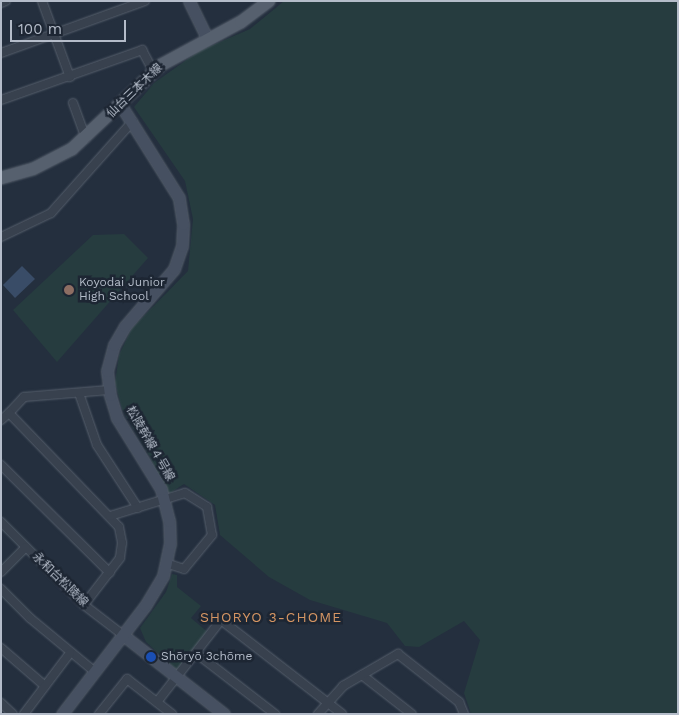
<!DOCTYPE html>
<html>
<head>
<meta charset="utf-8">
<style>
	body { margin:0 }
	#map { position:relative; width:679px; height:715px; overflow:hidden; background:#242f3e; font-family:"Work Sans","Noto Sans JP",sans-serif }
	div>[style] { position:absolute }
	.green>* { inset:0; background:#263c3f }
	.water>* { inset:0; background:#394c67 }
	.roads { filter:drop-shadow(0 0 1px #565f6c) drop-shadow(0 0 1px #565f6c) }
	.street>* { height:8px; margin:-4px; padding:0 4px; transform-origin:4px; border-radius:4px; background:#38414e }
	.secondary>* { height:11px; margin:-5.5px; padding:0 5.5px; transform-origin:5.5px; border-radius:5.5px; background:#465061 }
	.primary>* { height:12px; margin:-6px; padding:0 6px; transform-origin:6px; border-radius:6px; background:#56606e }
	.dots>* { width:14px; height:14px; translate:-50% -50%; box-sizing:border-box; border:2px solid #1d2633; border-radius:50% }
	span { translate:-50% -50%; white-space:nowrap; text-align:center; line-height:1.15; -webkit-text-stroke:5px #1d2633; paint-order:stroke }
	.street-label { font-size:12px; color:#b4bcc9 }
	.poi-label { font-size:12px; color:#b4bcc9 }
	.left { translate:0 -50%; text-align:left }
	.neighbourhood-label { font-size:14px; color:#d59563; letter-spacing:1px }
	.frame { position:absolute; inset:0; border:2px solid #b4bcc9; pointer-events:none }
	.scale { position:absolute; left:10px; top:20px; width:116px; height:22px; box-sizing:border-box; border:2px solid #b4bcc9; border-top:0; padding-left:6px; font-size:15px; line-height:18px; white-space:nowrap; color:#b4bcc9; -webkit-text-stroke:4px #1d2633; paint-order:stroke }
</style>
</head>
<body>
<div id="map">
	<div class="green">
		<i style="clip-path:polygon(284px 1px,678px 1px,678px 714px,471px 714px,464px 693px,480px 640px,464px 621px,419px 647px,405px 646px,387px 623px,310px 600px,269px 577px,220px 535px,215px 505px,184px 484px,167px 495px,150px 457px,122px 409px,115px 383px,119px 355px,132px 328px,188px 271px,193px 219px,185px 181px,134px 107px,154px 83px,199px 51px,250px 29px)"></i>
		<i style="clip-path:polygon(124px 234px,148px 258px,57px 362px,13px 310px,93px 235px)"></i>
		<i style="clip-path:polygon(172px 574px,177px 575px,177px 587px,201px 606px,191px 618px,210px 634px,180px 673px,146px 642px,140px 628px,166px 592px)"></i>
	</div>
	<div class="water">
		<i style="clip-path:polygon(22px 266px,35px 279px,15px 298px,3px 285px)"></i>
	</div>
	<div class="roads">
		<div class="street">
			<i style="left:42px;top:1px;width:81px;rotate:69.8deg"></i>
			<i style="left:1px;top:3px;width:5px;rotate:-22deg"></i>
			<i style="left:1px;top:53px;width:153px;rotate:-19.9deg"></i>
			<i style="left:1px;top:100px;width:150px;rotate:-19.5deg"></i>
			<i style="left:142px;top:50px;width:24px;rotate:62deg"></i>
			<i style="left:73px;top:103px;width:38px;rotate:70deg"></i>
			<i style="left:1px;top:237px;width:55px;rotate:-25.6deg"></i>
			<i style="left:51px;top:213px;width:123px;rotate:-48.3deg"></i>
			<i style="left:79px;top:393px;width:55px;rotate:70.9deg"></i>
			<i style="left:97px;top:445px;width:75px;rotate:56.9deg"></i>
			<i style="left:9px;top:413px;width:22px;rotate:-47deg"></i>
			<i style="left:24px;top:397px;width:85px;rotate:-4.7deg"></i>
			<i style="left:1px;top:420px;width:11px;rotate:-41deg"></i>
			<i style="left:9px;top:413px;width:158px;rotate:46deg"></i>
			<i style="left:119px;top:527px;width:16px;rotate:79deg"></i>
			<i style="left:122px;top:543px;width:15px;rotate:98deg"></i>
			<i style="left:120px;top:558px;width:59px;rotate:127.5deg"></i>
			<i style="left:1px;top:465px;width:153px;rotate:44.7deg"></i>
			<i style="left:110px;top:516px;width:78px;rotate:-17deg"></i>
			<i style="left:185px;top:493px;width:26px;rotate:32deg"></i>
			<i style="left:207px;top:507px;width:28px;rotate:80deg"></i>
			<i style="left:212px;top:535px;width:44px;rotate:129.5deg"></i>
			<i style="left:184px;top:569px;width:19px;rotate:-162deg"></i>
			<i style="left:1px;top:522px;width:117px;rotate:45deg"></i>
			<i style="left:84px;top:605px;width:49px;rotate:37.6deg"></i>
			<i style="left:1px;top:572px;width:35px;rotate:-45deg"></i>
			<i style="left:1px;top:589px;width:41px;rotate:45deg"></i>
			<i style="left:30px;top:618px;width:85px;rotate:39.7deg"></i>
			<i style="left:1px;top:648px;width:58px;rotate:40.8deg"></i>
			<i style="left:196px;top:653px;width:100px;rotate:37.7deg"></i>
			<i style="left:362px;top:675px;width:63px;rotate:38deg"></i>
			<i style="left:157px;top:702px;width:104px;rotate:-52deg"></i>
			<i style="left:221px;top:620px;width:153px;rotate:37.8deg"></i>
			<i style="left:1px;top:703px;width:16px;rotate:43deg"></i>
			<i style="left:24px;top:714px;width:76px;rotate:-53deg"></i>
			<i style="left:99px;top:714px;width:45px;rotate:-51.3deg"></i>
			<i style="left:127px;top:679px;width:57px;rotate:37.9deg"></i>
			<i style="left:318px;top:714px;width:38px;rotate:-48deg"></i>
			<i style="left:343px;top:686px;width:64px;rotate:-30.2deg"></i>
			<i style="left:398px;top:654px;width:78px;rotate:38.2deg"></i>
			<i style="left:459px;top:702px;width:13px;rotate:67deg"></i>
		</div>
		<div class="secondary">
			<i style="left:189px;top:1px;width:41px;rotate:64.1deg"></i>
			<i style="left:123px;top:635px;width:128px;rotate:38deg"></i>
			<i style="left:62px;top:714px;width:136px;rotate:-52.5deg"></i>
			<i style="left:145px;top:606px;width:35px;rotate:-59deg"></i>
			<i style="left:163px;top:576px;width:33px;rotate:-78deg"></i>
			<i style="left:170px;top:544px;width:23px;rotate:-92deg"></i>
			<i style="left:169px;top:521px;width:33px;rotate:-104deg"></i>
			<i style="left:161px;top:489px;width:84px;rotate:-121.8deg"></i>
			<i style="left:117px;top:418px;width:24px;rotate:-107deg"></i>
			<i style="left:110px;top:395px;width:24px;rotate:-97deg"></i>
			<i style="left:107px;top:371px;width:27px;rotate:-75deg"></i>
			<i style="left:114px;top:345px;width:22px;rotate:-60deg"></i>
			<i style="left:125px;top:326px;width:75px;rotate:-49.3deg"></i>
			<i style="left:174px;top:269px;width:24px;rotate:-71deg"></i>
			<i style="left:182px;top:246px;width:22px;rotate:-87deg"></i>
			<i style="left:183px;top:224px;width:26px;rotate:-99deg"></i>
			<i style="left:179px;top:198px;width:111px;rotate:-122.1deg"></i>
		</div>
		<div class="primary">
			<i style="left:1px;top:178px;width:33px;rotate:-16deg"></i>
			<i style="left:33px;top:169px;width:44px;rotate:-27.1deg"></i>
			<i style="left:72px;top:149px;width:122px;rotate:-43.3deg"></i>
			<i style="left:161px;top:65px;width:91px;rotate:-28.3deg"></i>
			<i style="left:241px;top:22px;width:35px;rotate:-37deg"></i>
		</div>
	</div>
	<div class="dots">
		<i style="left:69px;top:290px;background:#8d6e63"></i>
		<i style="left:151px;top:657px;background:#1a4fb4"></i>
	</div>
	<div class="street-label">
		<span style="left:135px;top:91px;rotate:-44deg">仙台三本木線</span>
		<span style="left:150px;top:444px;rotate:60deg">松陵幹線４号線</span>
		<span style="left:60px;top:580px;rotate:44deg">永和台松陵線</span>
	</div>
	<div class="poi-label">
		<span class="left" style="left:79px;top:290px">Koyodai Junior<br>High School</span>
		<span class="left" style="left:161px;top:657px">Shōryō 3chōme</span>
	</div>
	<div class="neighbourhood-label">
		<span style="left:271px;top:617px">SHORYO 3-CHOME</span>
	</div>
	<div class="frame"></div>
	<div class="scale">100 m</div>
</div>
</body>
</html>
